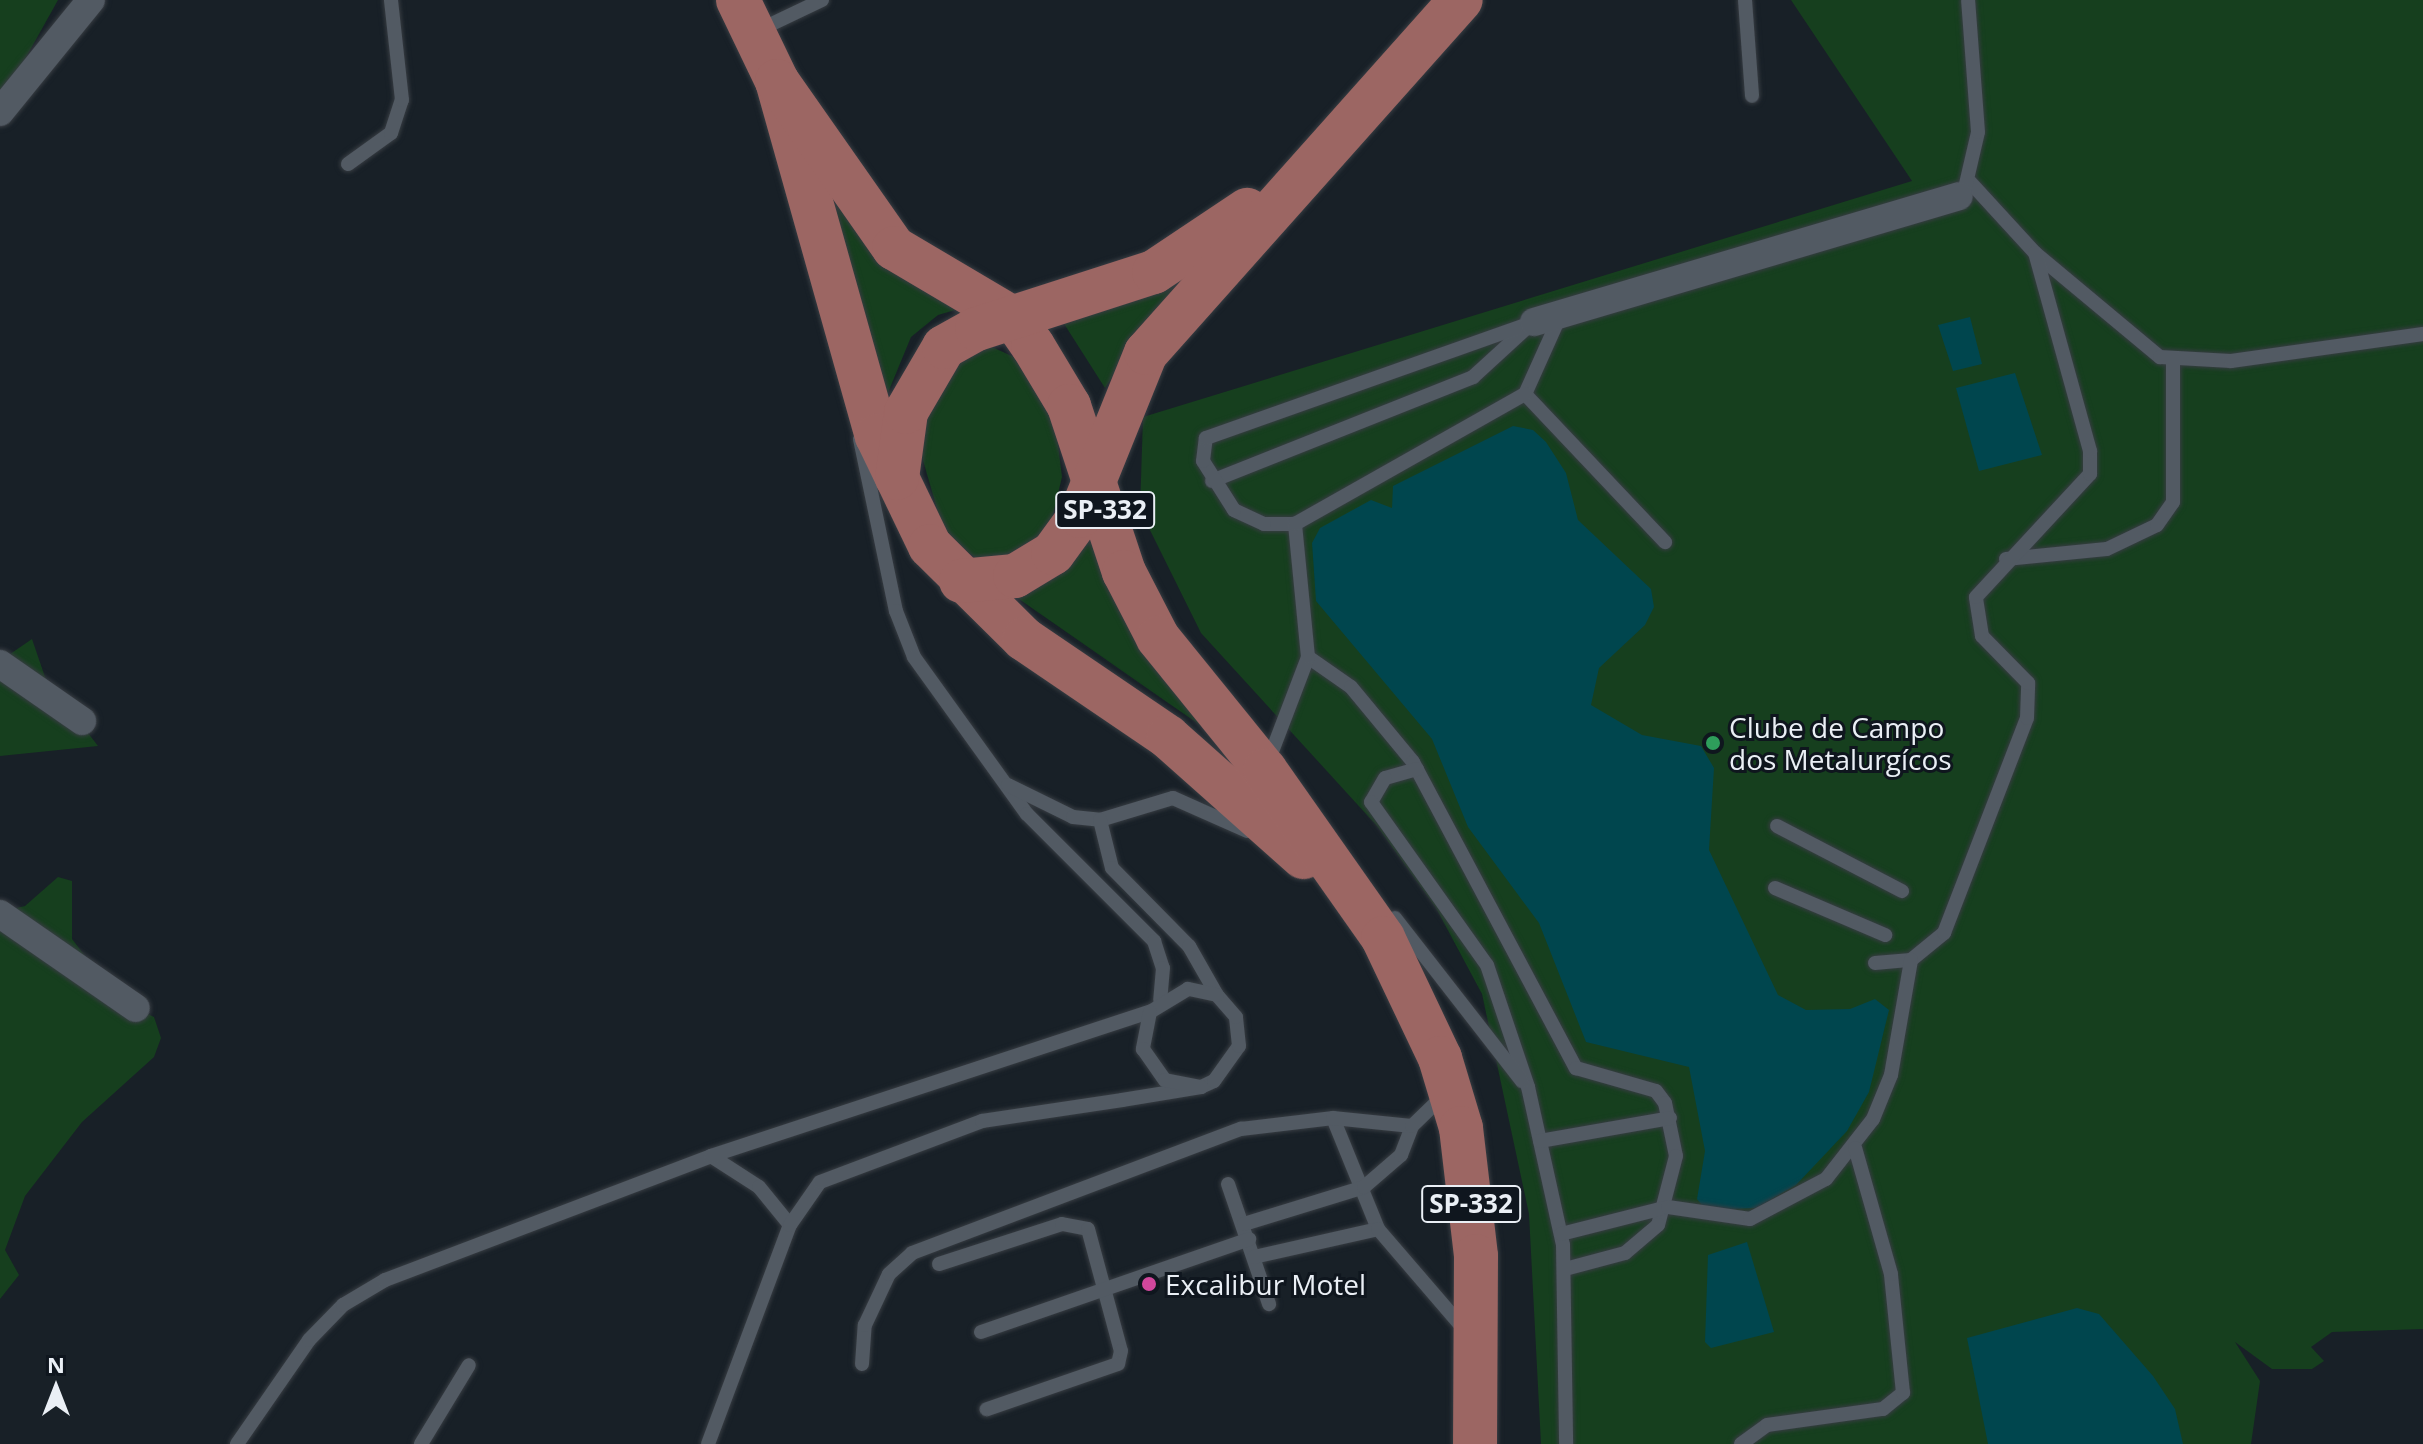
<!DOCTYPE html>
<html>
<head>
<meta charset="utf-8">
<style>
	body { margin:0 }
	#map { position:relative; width:2423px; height:1444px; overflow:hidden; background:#182027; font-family:"Open Sans",sans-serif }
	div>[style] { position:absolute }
	.green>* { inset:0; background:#163f1e }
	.water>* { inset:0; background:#00464e }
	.roads { filter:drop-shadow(0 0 2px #373c42) drop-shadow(0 0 2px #373c42) }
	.service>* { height:14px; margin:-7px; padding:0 7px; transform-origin:7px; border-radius:7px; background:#525a63 }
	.minor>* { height:28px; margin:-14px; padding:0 14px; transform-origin:14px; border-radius:14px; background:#525a63 }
	.primary>* { height:44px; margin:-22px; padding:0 22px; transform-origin:22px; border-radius:22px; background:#9c6663 }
	.dots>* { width:22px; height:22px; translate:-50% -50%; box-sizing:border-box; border:4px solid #0f161e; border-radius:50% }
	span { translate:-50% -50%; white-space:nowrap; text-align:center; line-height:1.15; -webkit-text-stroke:6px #0f161e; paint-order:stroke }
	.shield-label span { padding:2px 6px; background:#0f161e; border:2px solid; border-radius:6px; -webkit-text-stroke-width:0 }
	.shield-label { font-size:26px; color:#eaeff5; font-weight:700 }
	.poi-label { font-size:28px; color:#eaeff5 }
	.left { translate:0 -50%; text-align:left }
	.north { position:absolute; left:16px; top:1348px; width:80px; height:80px; -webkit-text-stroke:6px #0f161e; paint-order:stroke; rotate:0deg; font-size:22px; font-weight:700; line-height:32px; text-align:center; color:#eaeff5 }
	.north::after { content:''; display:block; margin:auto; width:28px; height:36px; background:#eaeff5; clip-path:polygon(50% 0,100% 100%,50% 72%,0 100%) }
</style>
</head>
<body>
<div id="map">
	<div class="green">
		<i style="clip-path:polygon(0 0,58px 0,0 104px)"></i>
		<i style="clip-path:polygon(1791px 0,2423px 0,2423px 1329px,2332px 1332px,2311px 1347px,2324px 1361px,2312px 1369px,2272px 1369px,2235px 1342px,2260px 1381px,2251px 1444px,1541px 1444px,1529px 1214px,1482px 994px,1436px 908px,1377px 826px,1201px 633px,1140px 510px,1143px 417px,1912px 181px)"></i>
		<i style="clip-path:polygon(824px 174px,969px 306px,938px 315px,911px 337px,885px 400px)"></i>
		<i style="clip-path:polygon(1198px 260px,1149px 321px,1105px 388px,1061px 319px)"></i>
		<i style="clip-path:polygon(992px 347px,1016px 358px,1053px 405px,1062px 477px,1049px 531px,991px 570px,944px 533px,916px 436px,931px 395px,967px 352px)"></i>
		<i style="clip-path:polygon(1095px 534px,1210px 732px,1009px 592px)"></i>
		<i style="clip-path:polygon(32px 639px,45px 677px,98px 746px,0 756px,0 661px)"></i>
		<i style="clip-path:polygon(58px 877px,72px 881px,72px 939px,119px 1000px,154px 1017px,161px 1038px,154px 1057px,82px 1122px,25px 1196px,5px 1250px,19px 1275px,0 1299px,0 912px,25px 906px)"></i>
	</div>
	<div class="water">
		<i style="clip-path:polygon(1970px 317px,1982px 364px,1953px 371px,1938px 325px)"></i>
		<i style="clip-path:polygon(2015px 373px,2042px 455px,1979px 471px,1956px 388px)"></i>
		<i style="clip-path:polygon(1513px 426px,1533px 430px,1546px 442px,1566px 473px,1578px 520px,1651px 589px,1654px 607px,1645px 625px,1599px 668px,1591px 705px,1642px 735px,1701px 746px,1714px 768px,1709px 850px,1778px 995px,1806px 1010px,1850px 1009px,1875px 999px,1889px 1010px,1869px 1092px,1847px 1131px,1796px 1185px,1756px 1208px,1706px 1210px,1697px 1199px,1705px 1151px,1689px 1067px,1586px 1042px,1539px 923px,1468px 827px,1432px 739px,1316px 601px,1312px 543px,1320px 528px,1371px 500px,1392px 508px,1393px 486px)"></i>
		<i style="clip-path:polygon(1747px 1242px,1774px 1332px,1711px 1348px,1705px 1342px,1708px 1255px)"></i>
		<i style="clip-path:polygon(2077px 1308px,2099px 1314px,2153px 1376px,2175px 1409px,2183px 1444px,1988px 1444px,1967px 1338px)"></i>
	</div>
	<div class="roads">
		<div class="service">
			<i style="left:1745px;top:0;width:96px;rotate:85.8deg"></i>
			<i style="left:757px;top:31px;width:72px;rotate:-25.5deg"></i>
			<i style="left:348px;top:164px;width:53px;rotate:-35.8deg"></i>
			<i style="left:391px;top:133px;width:35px;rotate:-72deg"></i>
			<i style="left:402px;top:100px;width:101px;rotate:-96.3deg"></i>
			<i style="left:1970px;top:182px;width:96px;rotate:47.5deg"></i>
			<i style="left:2035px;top:253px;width:163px;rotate:39.8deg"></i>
			<i style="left:2160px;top:357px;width:71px;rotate:3.2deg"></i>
			<i style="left:2231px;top:361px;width:194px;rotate:-8deg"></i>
			<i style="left:1965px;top:188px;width:57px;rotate:-76.9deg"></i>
			<i style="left:1978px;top:132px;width:132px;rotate:-94.3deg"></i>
			<i style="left:1561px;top:314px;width:88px;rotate:114.2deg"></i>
			<i style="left:1525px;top:394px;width:204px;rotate:46.6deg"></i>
			<i style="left:860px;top:439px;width:176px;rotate:78.2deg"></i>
			<i style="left:896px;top:611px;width:49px;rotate:68.6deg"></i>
			<i style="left:914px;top:657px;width:193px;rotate:54.3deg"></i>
			<i style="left:1027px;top:814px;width:180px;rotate:45deg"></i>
			<i style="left:1154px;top:941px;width:28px;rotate:72deg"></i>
			<i style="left:1163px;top:968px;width:32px;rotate:95deg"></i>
			<i style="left:1212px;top:481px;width:281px;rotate:-21.7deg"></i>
			<i style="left:1473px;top:377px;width:81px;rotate:-42.5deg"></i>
			<i style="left:1295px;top:524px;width:31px;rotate:180deg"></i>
			<i style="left:1264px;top:524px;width:33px;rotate:-155deg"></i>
			<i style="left:1234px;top:510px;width:58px;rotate:-122.3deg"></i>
			<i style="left:1203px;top:461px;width:23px;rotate:-83deg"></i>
			<i style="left:1206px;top:438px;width:348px;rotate:-19.5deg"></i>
			<i style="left:2006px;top:559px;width:101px;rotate:-5.7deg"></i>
			<i style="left:2107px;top:549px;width:55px;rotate:-25.6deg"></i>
			<i style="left:2157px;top:525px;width:28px;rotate:-55deg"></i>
			<i style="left:2173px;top:502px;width:141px;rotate:-90deg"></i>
			<i style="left:1308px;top:657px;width:52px;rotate:34.9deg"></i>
			<i style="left:1351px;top:687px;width:97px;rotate:50.4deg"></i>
			<i style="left:1413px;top:762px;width:347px;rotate:62deg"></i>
			<i style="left:1576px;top:1068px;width:83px;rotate:16deg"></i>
			<i style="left:1656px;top:1091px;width:15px;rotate:53deg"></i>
			<i style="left:1665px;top:1103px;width:54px;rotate:78.3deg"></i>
			<i style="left:1676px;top:1156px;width:71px;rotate:104.6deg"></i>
			<i style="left:1658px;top:1225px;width:43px;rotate:139.7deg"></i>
			<i style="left:1625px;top:1253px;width:62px;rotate:165.1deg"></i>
			<i style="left:1268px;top:762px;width:112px;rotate:-69.1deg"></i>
			<i style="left:1308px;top:657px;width:134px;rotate:-95.6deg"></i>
			<i style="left:1295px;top:524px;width:264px;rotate:-29.5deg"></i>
			<i style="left:1417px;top:769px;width:33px;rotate:164deg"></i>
			<i style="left:1385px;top:778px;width:28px;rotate:120deg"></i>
			<i style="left:1371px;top:802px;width:200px;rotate:54.6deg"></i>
			<i style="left:1487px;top:965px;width:129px;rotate:71.4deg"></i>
			<i style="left:1528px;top:1087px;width:162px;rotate:77.5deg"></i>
			<i style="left:1563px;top:1245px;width:199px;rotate:89.1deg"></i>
			<i style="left:1008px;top:785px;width:72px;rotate:26.2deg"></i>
			<i style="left:1073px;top:817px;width:27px;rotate:6deg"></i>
			<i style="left:1100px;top:820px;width:76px;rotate:-16.8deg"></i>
			<i style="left:1173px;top:798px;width:81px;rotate:24deg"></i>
			<i style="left:1100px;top:820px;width:49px;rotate:76deg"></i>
			<i style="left:1112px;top:868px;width:110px;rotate:45.4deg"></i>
			<i style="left:1189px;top:946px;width:56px;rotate:60.3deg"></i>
			<i style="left:1777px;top:826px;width:141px;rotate:27.5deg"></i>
			<i style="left:1775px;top:888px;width:120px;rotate:23.1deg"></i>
			<i style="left:1395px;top:918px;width:207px;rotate:52.1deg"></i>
			<i style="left:1875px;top:963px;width:36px;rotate:-5deg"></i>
			<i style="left:1911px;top:960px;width:43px;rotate:-39.3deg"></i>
			<i style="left:1944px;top:933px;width:230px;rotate:-68.9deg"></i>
			<i style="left:2027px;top:718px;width:35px;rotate:-88deg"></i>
			<i style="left:2028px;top:683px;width:66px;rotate:-134.4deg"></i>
			<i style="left:1982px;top:636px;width:39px;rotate:-99deg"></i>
			<i style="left:1976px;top:597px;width:168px;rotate:-47.2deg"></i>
			<i style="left:2090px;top:474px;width:23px;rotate:-90deg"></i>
			<i style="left:2090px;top:451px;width:205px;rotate:-105.5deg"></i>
			<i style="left:1333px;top:1118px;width:120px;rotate:67.9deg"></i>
			<i style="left:1540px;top:1141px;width:132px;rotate:-10deg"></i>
			<i style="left:711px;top:1156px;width:57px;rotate:32.9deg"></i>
			<i style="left:759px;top:1187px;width:49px;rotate:50.8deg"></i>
			<i style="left:1228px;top:1184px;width:127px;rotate:71.1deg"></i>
			<i style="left:1244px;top:1224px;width:126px;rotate:-17.1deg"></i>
			<i style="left:1364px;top:1187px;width:49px;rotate:-40.9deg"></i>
			<i style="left:1401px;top:1155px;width:31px;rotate:-69deg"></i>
			<i style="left:1561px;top:1234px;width:110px;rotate:-14.2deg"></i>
			<i style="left:1668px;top:1207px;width:83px;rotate:8.3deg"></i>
			<i style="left:1750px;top:1219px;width:86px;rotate:-27.8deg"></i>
			<i style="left:1826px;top:1179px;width:76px;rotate:-51.9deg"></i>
			<i style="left:1873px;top:1119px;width:48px;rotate:-67.8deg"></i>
			<i style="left:1891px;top:1075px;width:117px;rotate:-80.1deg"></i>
			<i style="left:1254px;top:1257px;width:127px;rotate:-12.7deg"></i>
			<i style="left:1378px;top:1229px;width:132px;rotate:49.3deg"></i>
			<i style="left:939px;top:1264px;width:129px;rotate:-18deg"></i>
			<i style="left:1062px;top:1224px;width:26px;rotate:11deg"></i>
			<i style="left:1088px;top:1229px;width:126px;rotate:74.9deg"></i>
			<i style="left:1121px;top:1351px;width:13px;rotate:103deg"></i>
			<i style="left:1118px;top:1364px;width:139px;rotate:161deg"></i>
			<i style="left:981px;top:1332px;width:284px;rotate:-19.1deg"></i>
			<i style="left:862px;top:1364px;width:39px;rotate:-86deg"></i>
			<i style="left:865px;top:1325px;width:56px;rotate:-64.8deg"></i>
			<i style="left:889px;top:1274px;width:31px;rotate:-42deg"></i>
			<i style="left:912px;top:1253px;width:352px;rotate:-20.7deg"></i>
			<i style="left:1241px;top:1129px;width:93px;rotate:-6.8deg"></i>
			<i style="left:1333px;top:1118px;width:79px;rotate:5.8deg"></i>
			<i style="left:1412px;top:1126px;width:45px;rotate:-44.1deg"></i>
			<i style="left:237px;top:1444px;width:126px;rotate:-55.3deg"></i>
			<i style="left:309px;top:1340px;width:49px;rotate:-45.8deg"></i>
			<i style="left:343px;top:1305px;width:49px;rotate:-30.8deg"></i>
			<i style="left:385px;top:1280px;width:349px;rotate:-20.8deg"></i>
			<i style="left:711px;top:1156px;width:462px;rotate:-18.2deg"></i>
			<i style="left:421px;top:1444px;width:92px;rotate:-58.7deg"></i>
			<i style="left:708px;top:1444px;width:234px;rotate:-69.5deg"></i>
			<i style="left:790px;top:1225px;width:52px;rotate:-55.1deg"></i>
			<i style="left:820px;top:1182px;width:173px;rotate:-20.6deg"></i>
			<i style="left:982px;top:1121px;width:142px;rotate:-8.5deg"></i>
			<i style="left:1122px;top:1100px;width:80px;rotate:-9.3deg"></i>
			<i style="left:1201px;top:1087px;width:14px;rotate:-25deg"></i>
			<i style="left:1214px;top:1081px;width:43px;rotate:-54.5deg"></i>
			<i style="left:1239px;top:1046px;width:29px;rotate:-96deg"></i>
			<i style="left:1236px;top:1017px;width:29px;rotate:-131deg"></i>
			<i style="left:1217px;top:995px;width:30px;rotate:-168deg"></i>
			<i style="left:1188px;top:989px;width:44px;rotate:148.8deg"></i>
			<i style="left:1150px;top:1012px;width:38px;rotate:101deg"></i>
			<i style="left:1143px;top:1049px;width:38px;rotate:55deg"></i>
			<i style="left:1165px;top:1080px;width:37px;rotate:11deg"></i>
			<i style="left:1741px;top:1444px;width:32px;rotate:-36deg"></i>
			<i style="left:1767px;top:1425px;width:117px;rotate:-7.9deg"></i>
			<i style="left:1883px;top:1409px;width:26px;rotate:-39deg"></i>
			<i style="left:1903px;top:1393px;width:120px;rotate:-95.8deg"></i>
			<i style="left:1891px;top:1274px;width:131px;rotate:-105.9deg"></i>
		</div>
		<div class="minor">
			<i style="left:0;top:112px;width:144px;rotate:-50.9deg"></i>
			<i style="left:1534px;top:322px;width:443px;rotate:-16.5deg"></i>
			<i style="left:0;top:664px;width:100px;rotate:34.8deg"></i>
			<i style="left:0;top:914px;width:165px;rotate:34.7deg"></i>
		</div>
		<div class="primary">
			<i style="left:738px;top:0;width:90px;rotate:64.3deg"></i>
			<i style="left:777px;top:81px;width:369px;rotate:74.3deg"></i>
			<i style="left:877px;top:436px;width:122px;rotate:64.3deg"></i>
			<i style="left:930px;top:546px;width:132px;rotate:44.7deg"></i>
			<i style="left:1024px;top:639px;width:174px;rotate:34.2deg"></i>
			<i style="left:1168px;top:737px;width:181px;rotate:41.6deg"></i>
			<i style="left:777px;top:81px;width:204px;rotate:55deg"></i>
			<i style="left:894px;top:248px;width:139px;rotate:30.6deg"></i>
			<i style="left:1014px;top:319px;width:33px;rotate:55deg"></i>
			<i style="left:1033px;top:346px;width:70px;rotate:59deg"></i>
			<i style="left:1069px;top:406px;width:175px;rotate:71.7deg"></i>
			<i style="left:1124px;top:572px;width:74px;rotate:62.7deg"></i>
			<i style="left:1158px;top:638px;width:170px;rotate:51deg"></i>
			<i style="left:1265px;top:770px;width:205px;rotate:54.9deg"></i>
			<i style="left:1383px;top:938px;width:133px;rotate:64.6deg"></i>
			<i style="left:1440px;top:1058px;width:73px;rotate:73.3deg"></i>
			<i style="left:1461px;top:1128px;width:129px;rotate:83.3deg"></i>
			<i style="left:1476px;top:1256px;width:188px;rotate:90.3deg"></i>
			<i style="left:897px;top:478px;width:67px;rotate:-82.2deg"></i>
			<i style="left:906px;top:412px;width:75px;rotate:-59.7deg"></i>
			<i style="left:944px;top:347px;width:38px;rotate:-29deg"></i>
			<i style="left:977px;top:329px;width:186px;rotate:-17.9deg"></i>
			<i style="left:1154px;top:272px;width:112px;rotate:-33.7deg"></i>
			<i style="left:961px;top:581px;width:54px;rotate:-5.3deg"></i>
			<i style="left:1015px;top:576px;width:44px;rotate:-31.2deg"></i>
			<i style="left:1053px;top:553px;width:46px;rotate:-53.9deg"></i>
			<i style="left:1080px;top:516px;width:176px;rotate:-68deg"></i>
			<i style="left:1146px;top:353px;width:473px;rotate:-48.3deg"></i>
		</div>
	</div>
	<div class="dots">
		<i style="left:1713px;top:743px;background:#2e9e5b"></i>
		<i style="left:1149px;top:1284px;background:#d1479c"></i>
	</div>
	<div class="shield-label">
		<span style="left:1105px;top:510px">SP-332</span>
		<span style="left:1471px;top:1204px">SP-332</span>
	</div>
	<div class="poi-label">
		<span class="left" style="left:1729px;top:743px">Clube de Campo<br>dos Metalurgícos</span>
		<span class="left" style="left:1165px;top:1284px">Excalibur Motel</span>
	</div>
	<div class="north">N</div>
</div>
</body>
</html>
